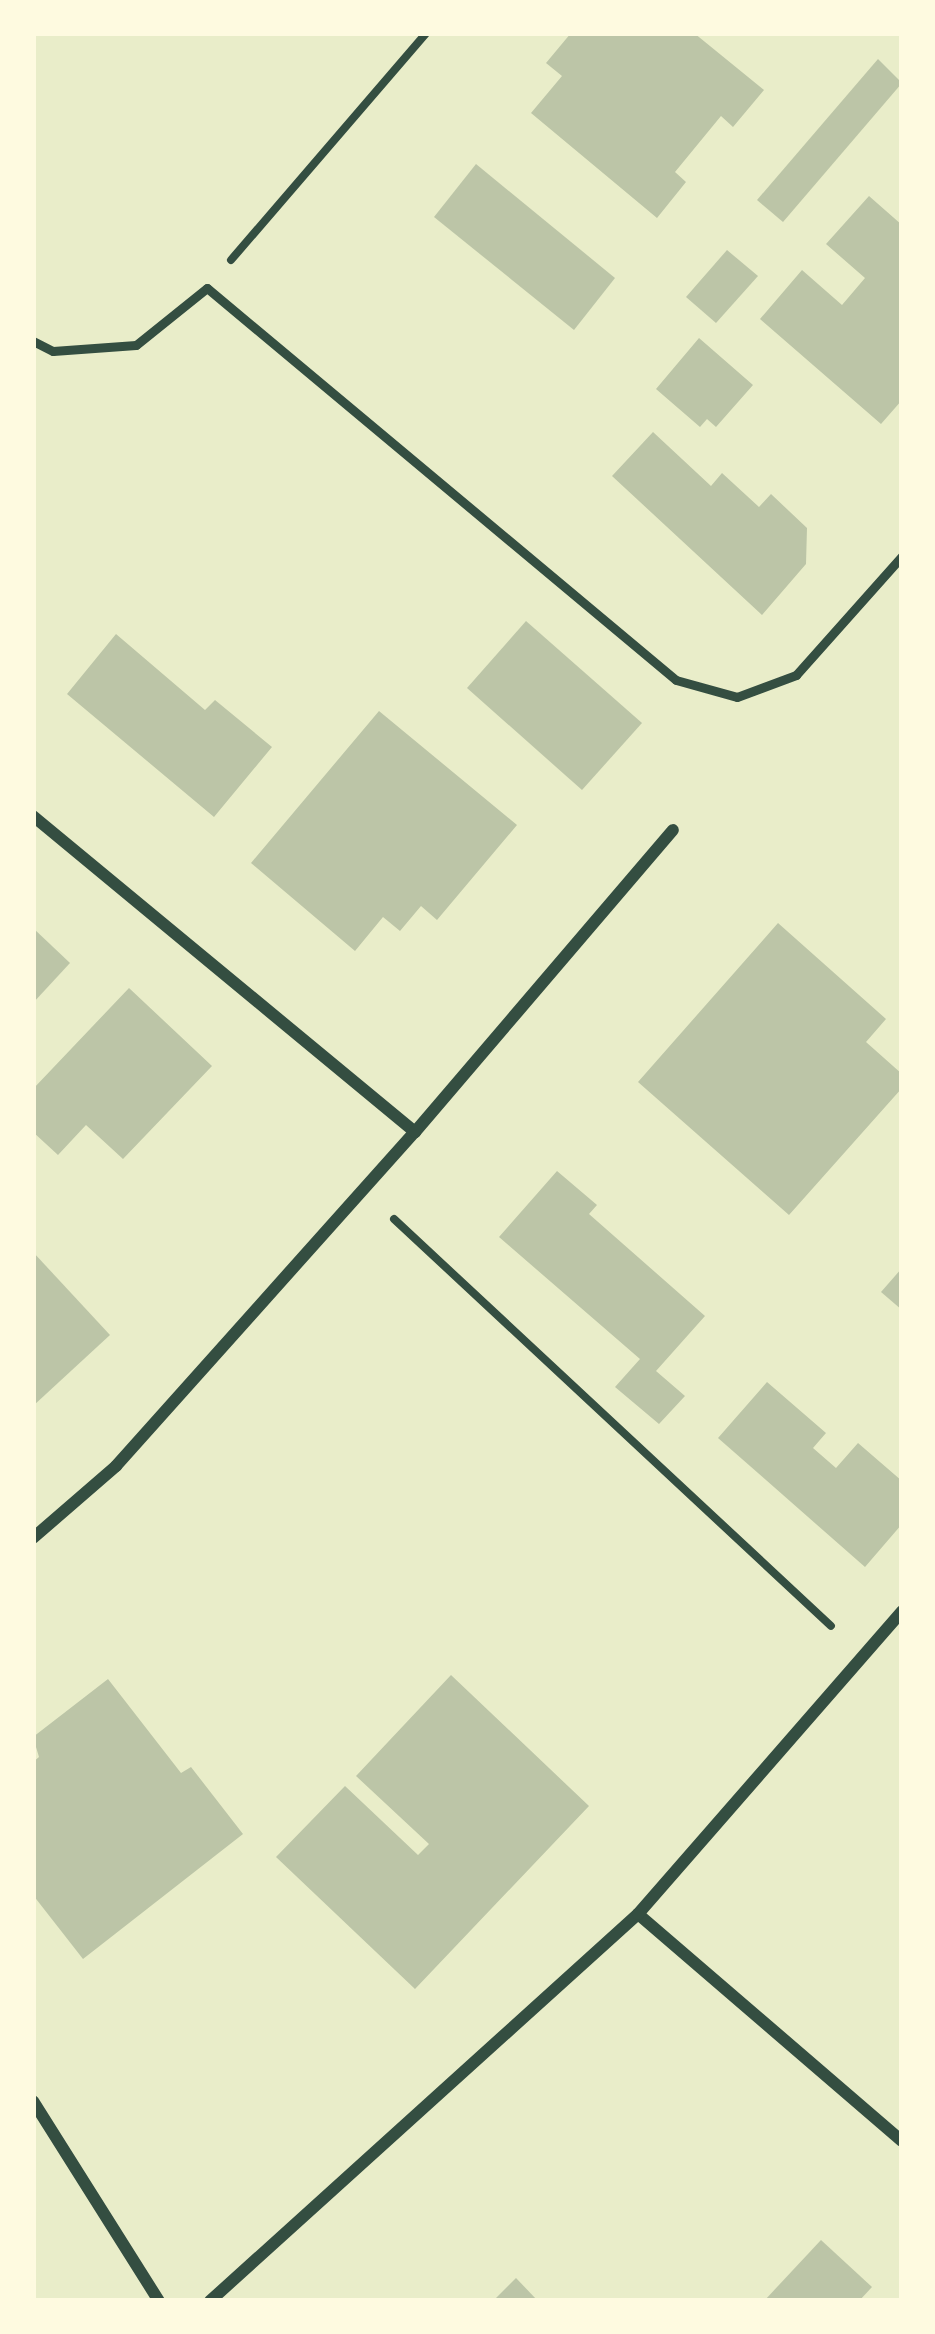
<!DOCTYPE html>
<html>
<head>
<meta charset="utf-8">
<style>
	body { margin:0 }
	#map { position:relative; width:935px; height:2334px; overflow:hidden; background:#e9edc9; font-family:"Libre Baskerville",serif }
	div>[style] { position:absolute }
	.building>* { inset:0; background:#bcc5a7 }
	.path>* { height:8px; margin:-4px; padding:0 4px; transform-origin:4px; border-radius:4px; background:#344e41 }
	.service>* { height:9px; margin:-4.5px; padding:0 4.5px; transform-origin:4.5px; border-radius:4.5px; background:#344e41 }
	.minor>* { height:12px; margin:-6px; padding:0 6px; transform-origin:6px; border-radius:6px; background:#344e41 }
	span { translate:-50% -50%; white-space:nowrap; text-align:center; line-height:1.15; -webkit-text-stroke:12px #fefae0; paint-order:stroke }
	.frame { position:absolute; inset:0; border:36px solid #fefae0; pointer-events:none }
</style>
</head>
<body>
<div id="map">
	<div class="building">
		<i style="clip-path:polygon(571px 33px,694px 33px,764px 90px,733px 127px,721px 116px,675px 172px,686px 182px,657px 218px,531px 113px,562px 76px,546px 63px)"></i>
		<i style="clip-path:polygon(878px 59px,902px 83px,783px 222px,757px 200px)"></i>
		<i style="clip-path:polygon(476px 164px,615px 278px,574px 330px,434px 217px)"></i>
		<i style="clip-path:polygon(869px 196px,902px 225px,902px 400px,881px 424px,760px 319px,802px 270px,842px 305px,865px 278px,826px 244px)"></i>
		<i style="clip-path:polygon(727px 250px,758px 276px,716px 323px,686px 297px)"></i>
		<i style="clip-path:polygon(699px 338px,753px 385px,716px 427px,707px 419px,700px 427px,656px 389px)"></i>
		<i style="clip-path:polygon(653px 432px,711px 486px,722px 473px,759px 507px,771px 494px,807px 528px,806px 564px,762px 615px,612px 476px)"></i>
		<i style="clip-path:polygon(526px 621px,642px 723px,582px 790px,467px 688px)"></i>
		<i style="clip-path:polygon(116px 634px,205px 710px,215px 700px,272px 747px,214px 817px,67px 694px)"></i>
		<i style="clip-path:polygon(379px 711px,517px 825px,437px 920px,421px 906px,400px 931px,383px 917px,355px 951px,251px 863px)"></i>
		<i style="clip-path:polygon(778px 923px,886px 1019px,866px 1042px,902px 1074px,902px 1088px,789px 1215px,638px 1082px)"></i>
		<i style="clip-path:polygon(33px 928px,70px 963px,33px 1003px)"></i>
		<i style="clip-path:polygon(129px 988px,212px 1066px,123px 1159px,86px 1125px,58px 1155px,33px 1132px,33px 1089px)"></i>
		<i style="clip-path:polygon(557px 1171px,597px 1205px,589px 1214px,705px 1316px,656px 1371px,685px 1396px,659px 1424px,615px 1387px,640px 1359px,499px 1237px)"></i>
		<i style="clip-path:polygon(33px 1252px,110px 1335px,33px 1406px)"></i>
		<i style="clip-path:polygon(902px 1268px,902px 1310px,881px 1292px)"></i>
		<i style="clip-path:polygon(767px 1382px,826px 1433px,813px 1448px,836px 1468px,858px 1443px,902px 1481px,902px 1524px,865px 1567px,718px 1438px)"></i>
		<i style="clip-path:polygon(451px 1675px,589px 1806px,415px 1989px,276px 1857px,345px 1786px,418px 1855px,429px 1844px,356px 1776px)"></i>
		<i style="clip-path:polygon(108px 1679px,181px 1773px,191px 1767px,243px 1834px,83px 1959px,33px 1895px,33px 1762px,39px 1757px,33px 1737px)"></i>
		<i style="clip-path:polygon(821px 2240px,872px 2287px,859px 2301px,764px 2301px)"></i>
		<i style="clip-path:polygon(516px 2278px,538px 2301px,493px 2301px)"></i>
	</div>
	<div class="path">
		<i style="left:231px;top:260px;width:299px;rotate:-49.3deg"></i>
		<i style="left:394px;top:1219px;width:597px;rotate:42.96deg"></i>
	</div>
	<div class="service">
		<i style="left:33px;top:341px;width:22px;rotate:27deg"></i>
		<i style="left:53px;top:351px;width:83px;rotate:-4.1deg"></i>
		<i style="left:136px;top:345px;width:91px;rotate:-38.8deg"></i>
		<i style="left:207px;top:288px;width:611px;rotate:39.89deg"></i>
		<i style="left:676px;top:680px;width:63px;rotate:15.6deg"></i>
		<i style="left:737px;top:697px;width:63px;rotate:-20.4deg"></i>
		<i style="left:796px;top:675px;width:159px;rotate:-48.3deg"></i>
	</div>
	<div class="minor">
		<i style="left:33px;top:816px;width:496px;rotate:39.6deg"></i>
		<i style="left:33px;top:1538px;width:110px;rotate:-40.9deg"></i>
		<i style="left:116px;top:1466px;width:448px;rotate:-48.2deg"></i>
		<i style="left:415px;top:1132px;width:397px;rotate:-49.5deg"></i>
		<i style="left:638px;top:1914px;width:348px;rotate:40.7deg"></i>
		<i style="left:33px;top:2101px;width:236px;rotate:57.8deg"></i>
		<i style="left:210px;top:2301px;width:577px;rotate:-42.12deg"></i>
		<i style="left:638px;top:1914px;width:402px;rotate:-48.9deg"></i>
	</div>
	<div class="frame"></div>
</div>
</body>
</html>
